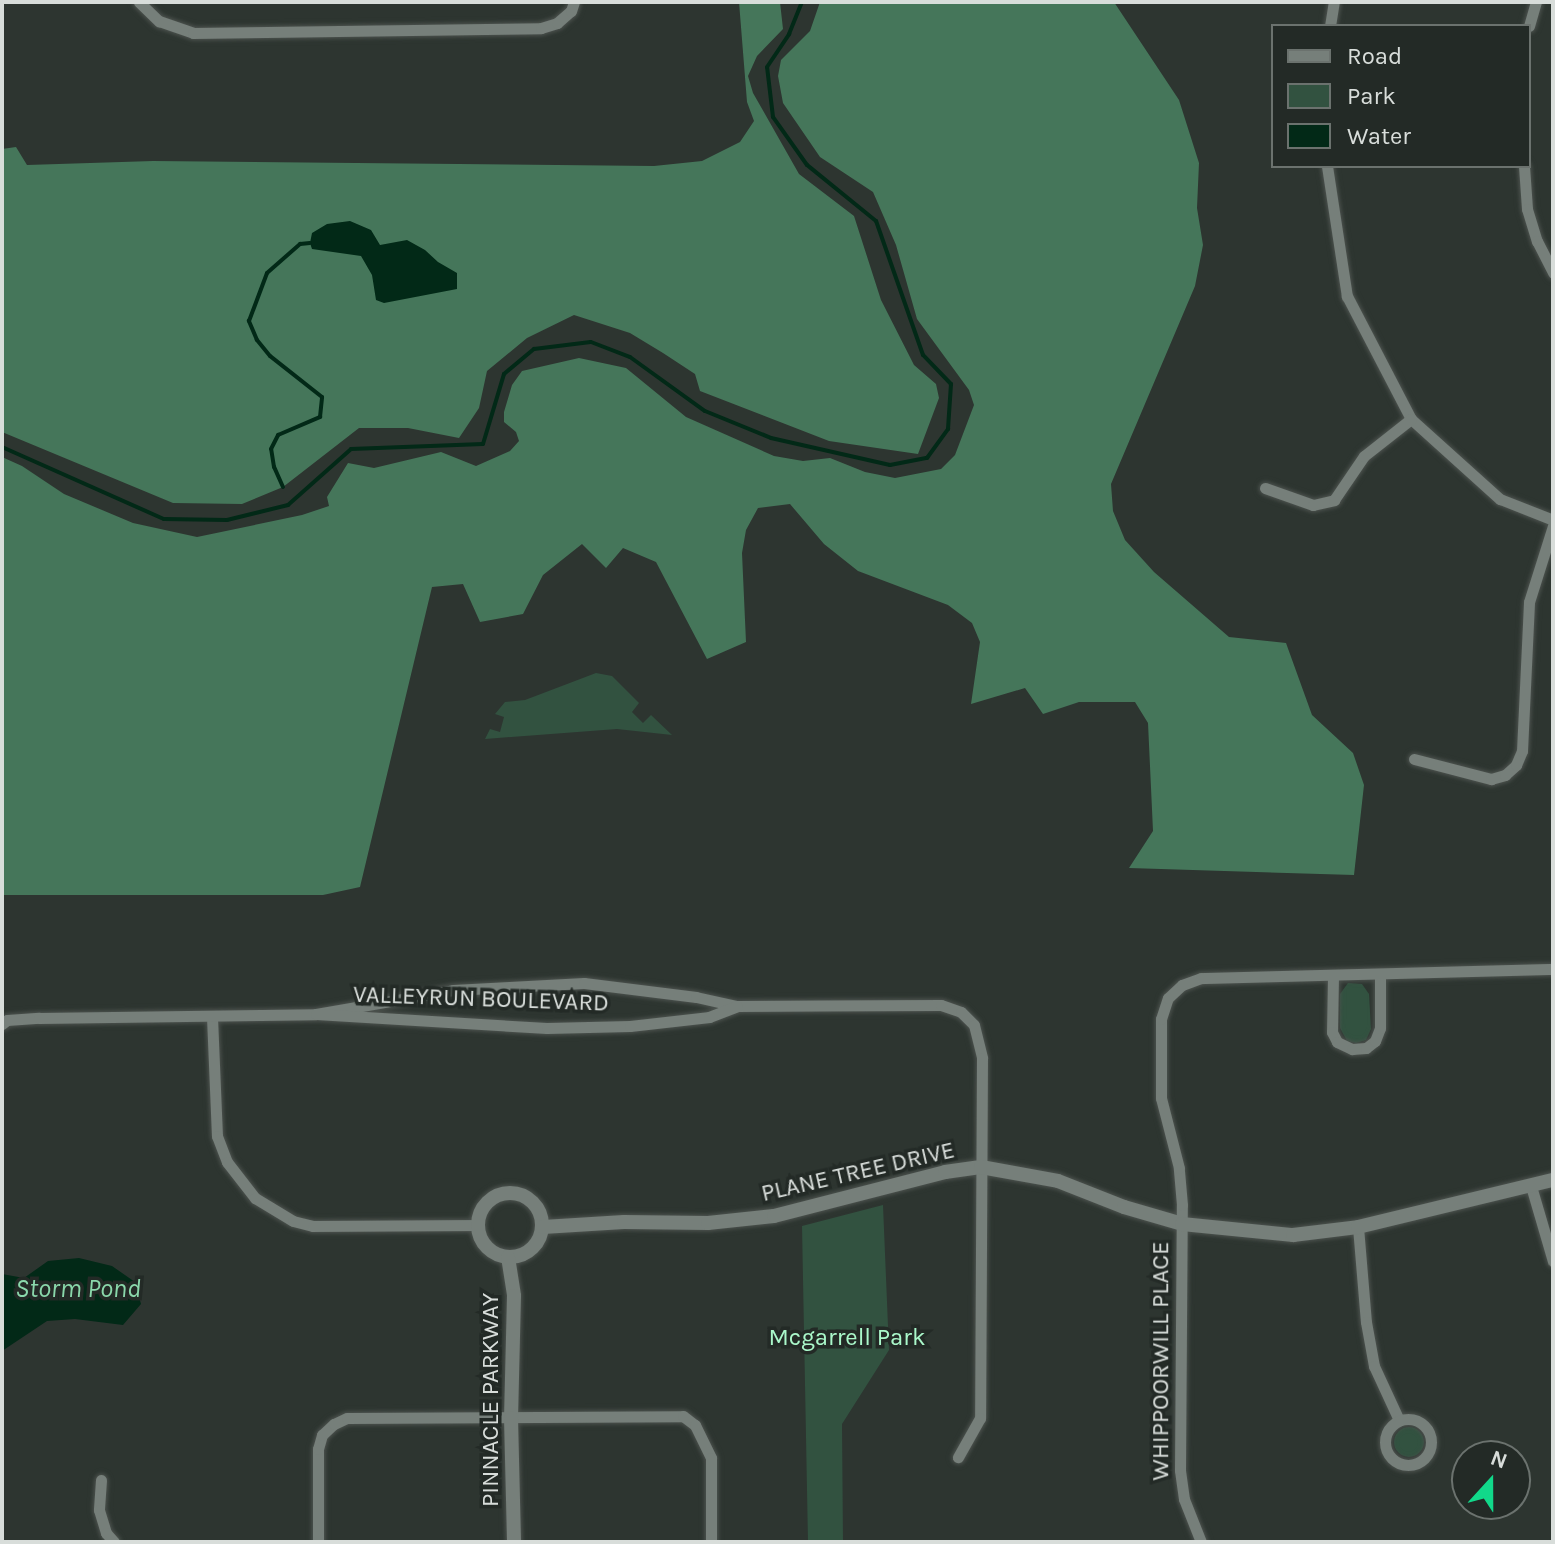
<!DOCTYPE html>
<html>
<head>
<meta charset="utf-8">
<style>
	body { margin:0 }
	#map { position:relative; width:1555px; height:1544px; overflow:hidden; background:#2d3530; font-family:Karla,sans-serif }
	div>[style] { position:absolute }
	.green>* { inset:0; background:#325240 }
	.round { border-radius:50% }
	.forest>* { inset:0; background:#45765a }
	.water>* { inset:0; background:#022917 }
	.stream>* { height:4px; margin:-2px; padding:0 2px; transform-origin:2px; border-radius:2px; background:#022917 }
	.roads { filter:drop-shadow(0 0 2px #4c524e) drop-shadow(0 0 2px #4c524e) }
	.minor>* { height:11px; margin:-5.5px; padding:0 5.5px; transform-origin:5.5px; border-radius:5.5px; background:#767f7a }
	.minor>.ring { margin:-5.5px; padding:0; box-sizing:content-box; background:none; border:11px solid #767f7a; border-radius:50% }
	.tertiary>* { height:14px; margin:-7px; padding:0 7px; transform-origin:7px; border-radius:7px; background:#767f7a }
	.tertiary>.ring { margin:-7px; padding:0; box-sizing:content-box; background:none; border:14px solid #767f7a; border-radius:50% }
	span { translate:-50% -50%; white-space:nowrap; text-align:center; line-height:1.15; -webkit-text-stroke:7px #232a26; paint-order:stroke }
	.street-label { font-size:24px; color:#d8ddda }
	.park-label { font-size:24px; color:#aaf8ca }
	.water-label { font-size:26px; color:#8ad8ab; font-style:italic }
	.frame { position:absolute; inset:0; border:4px solid #d8ddda; pointer-events:none }
	.legend { position:absolute; left:1271px; top:24px; width:260px; height:144px; box-sizing:border-box; background:#232a26; border:2px solid #6b726e; margin:0; padding:10px 14px; list-style:none; font-size:24px; color:#d8ddda }
	.legend li { display:flex; align-items:center; gap:16px; height:40px }
	.legend b { width:40px; border:2px solid #6b726e }
	.north { position:absolute; left:1451px; top:1440px; width:80px; height:80px; box-sizing:border-box; background:#232a26; border:2px solid #6b726e; border-radius:50%; rotate:21deg; font-size:22px; font-weight:700; line-height:32px; text-align:center; color:#d8ddda }
	.north::after { content:''; display:block; margin:auto; width:28px; height:36px; background:#11d98a; clip-path:polygon(50% 0,100% 100%,50% 72%,0 100%) }
</style>
</head>
<body>
<div id="map">
	<div class="green">
		<i style="clip-path:polygon(596px 673px,612px 676px,639px 703px,632px 712px,643px 723px,651px 715px,672px 735px,617px 729px,485px 739px,490px 729px,500px 732px,504px 717px,495px 714px,505px 702px,525px 700px)"></i>
		<i style="clip-path:polygon(1348px 983px,1362px 984px,1369px 994px,1371px 1029px,1366px 1040px,1356px 1043px,1347px 1041px,1340px 1028px,1340px 994px)"></i>
		<i style="clip-path:polygon(883px 1205px,889px 1350px,842px 1424px,843px 1542px,808px 1542px,802px 1226px)"></i>
		<i class="round" style="left:1394px;top:1427px;width:30px;height:30px"></i>
	</div>
	<div class="forest">
		<i style="clip-path:polygon(739px 2px,780px 2px,783px 29px,757px 56px,748px 76px,753px 93px,799px 174px,854px 216px,881px 300px,914px 365px,936px 384px,939px 398px,918px 454px,829px 441px,700px 391px,695px 374px,663px 353px,630px 333px,574px 315px,527px 338px,487px 371px,479px 408px,459px 438px,408px 428px,359px 428px,283px 487px,242px 504px,173px 503px,2px 432px,2px 149px,16px 147px,27px 165px,153px 161px,654px 166px,702px 161px,740px 142px,754px 121px,747px 102px)"></i>
		<i style="clip-path:polygon(820px 2px,1114px 2px,1179px 100px,1199px 163px,1197px 208px,1203px 245px,1195px 286px,1111px 484px,1113px 511px,1125px 540px,1154px 572px,1229px 637px,1286px 643px,1312px 715px,1353px 753px,1364px 785px,1354px 875px,1129px 868px,1153px 831px,1148px 723px,1135px 702px,1079px 702px,1043px 714px,1025px 688px,971px 704px,980px 642px,972px 623px,948px 605px,858px 571px,824px 544px,790px 504px,758px 508px,746px 530px,742px 553px,746px 642px,707px 659px,656px 562px,623px 548px,606px 568px,582px 544px,543px 575px,523px 614px,480px 622px,463px 584px,432px 587px,360px 887px,323px 895px,2px 895px,2px 457px,22px 466px,64px 494px,133px 523px,197px 537px,302px 515px,329px 506px,327px 497px,348px 463px,374px 468px,441px 452px,476px 466px,510px 451px,519px 441px,516px 432px,504px 422px,504px 412px,512px 385px,522px 371px,579px 358px,626px 368px,686px 417px,774px 456px,803px 461px,830px 458px,865px 472px,895px 478px,941px 469px,955px 455px,974px 405px,969px 390px,917px 319px,896px 245px,873px 192px,820px 157px,783px 103px,778px 76px,781px 60px,810px 31px)"></i>
	</div>
	<div class="water">
		<i style="clip-path:polygon(350px 221px,371px 230px,380px 245px,407px 240px,425px 250px,438px 262px,457px 273px,457px 289px,384px 303px,376px 300px,372px 275px,361px 256px,312px 249px,310px 243px,312px 233px,327px 224px)"></i>
		<i style="clip-path:polygon(79px 1258px,112px 1266px,135px 1282px,141px 1304px,123px 1325px,75px 1319px,47px 1321px,2px 1351px,2px 1274px,24px 1278px,48px 1261px)"></i>
	</div>
	<div class="stream">
		<i style="left:2px;top:447px;width:177px;rotate:24deg"></i>
		<i style="left:164px;top:519px;width:63px;rotate:0.9deg"></i>
		<i style="left:227px;top:520px;width:63px;rotate:-13.8deg"></i>
		<i style="left:288px;top:505px;width:84px;rotate:-41.6deg"></i>
		<i style="left:351px;top:449px;width:132px;rotate:-2.2deg"></i>
		<i style="left:483px;top:444px;width:73px;rotate:-73.3deg"></i>
		<i style="left:504px;top:374px;width:39px;rotate:-40deg"></i>
		<i style="left:534px;top:349px;width:57px;rotate:-7deg"></i>
		<i style="left:591px;top:342px;width:42px;rotate:21deg"></i>
		<i style="left:630px;top:357px;width:92px;rotate:35.8deg"></i>
		<i style="left:705px;top:411px;width:71px;rotate:22.2deg"></i>
		<i style="left:771px;top:438px;width:122px;rotate:12.8deg"></i>
		<i style="left:890px;top:465px;width:38px;rotate:-11deg"></i>
		<i style="left:927px;top:458px;width:36px;rotate:-54deg"></i>
		<i style="left:948px;top:429px;width:45px;rotate:-86.2deg"></i>
		<i style="left:951px;top:384px;width:40px;rotate:-134deg"></i>
		<i style="left:923px;top:355px;width:142px;rotate:-109.3deg"></i>
		<i style="left:876px;top:221px;width:89px;rotate:-140.9deg"></i>
		<i style="left:807px;top:165px;width:59px;rotate:-125.3deg"></i>
		<i style="left:773px;top:117px;width:50px;rotate:-96.8deg"></i>
		<i style="left:767px;top:67px;width:40px;rotate:-56deg"></i>
		<i style="left:789px;top:34px;width:35px;rotate:-68deg"></i>
		<i style="left:283px;top:487px;width:22px;rotate:-114deg"></i>
		<i style="left:274px;top:467px;width:18px;rotate:-99deg"></i>
		<i style="left:271px;top:449px;width:16px;rotate:-63deg"></i>
		<i style="left:278px;top:435px;width:46px;rotate:-23.2deg"></i>
		<i style="left:320px;top:417px;width:20px;rotate:-84deg"></i>
		<i style="left:322px;top:397px;width:66px;rotate:-141.7deg"></i>
		<i style="left:270px;top:356px;width:21px;rotate:-129deg"></i>
		<i style="left:257px;top:340px;width:21px;rotate:-113deg"></i>
		<i style="left:249px;top:321px;width:51px;rotate:-69.4deg"></i>
		<i style="left:267px;top:273px;width:44px;rotate:-41.3deg"></i>
		<i style="left:300px;top:244px;width:10px;rotate:-6deg"></i>
	</div>
	<div class="roads">
		<div class="minor">
			<i style="left:139px;top:2px;width:28px;rotate:44deg"></i>
			<i style="left:159px;top:21px;width:36px;rotate:19deg"></i>
			<i style="left:193px;top:33px;width:348px;rotate:-0.8deg"></i>
			<i style="left:541px;top:28px;width:17px;rotate:-17deg"></i>
			<i style="left:557px;top:23px;width:18px;rotate:-41deg"></i>
			<i style="left:571px;top:11px;width:9px;rotate:-72deg"></i>
			<i style="left:1330px;top:26px;width:24px;rotate:-81deg"></i>
			<i style="left:1529px;top:26px;width:25px;rotate:-74deg"></i>
			<i style="left:1327px;top:166px;width:132px;rotate:81.3deg"></i>
			<i style="left:1347px;top:296px;width:139px;rotate:62.5deg"></i>
			<i style="left:1411px;top:419px;width:120px;rotate:42deg"></i>
			<i style="left:1500px;top:499px;width:57px;rotate:21.6deg"></i>
			<i style="left:1524px;top:166px;width:43px;rotate:86deg"></i>
			<i style="left:1527px;top:209px;width:34px;rotate:73deg"></i>
			<i style="left:1537px;top:241px;width:36px;rotate:63deg"></i>
			<i style="left:1265px;top:488px;width:51px;rotate:19.5deg"></i>
			<i style="left:1313px;top:505px;width:22px;rotate:-13deg"></i>
			<i style="left:1334px;top:500px;width:53px;rotate:-55.7deg"></i>
			<i style="left:1364px;top:456px;width:60px;rotate:-38.2deg"></i>
			<i style="left:1414px;top:759px;width:80px;rotate:14.6deg"></i>
			<i style="left:1491px;top:779px;width:15px;rotate:-16deg"></i>
			<i style="left:1505px;top:775px;width:15px;rotate:-42deg"></i>
			<i style="left:1516px;top:765px;width:15px;rotate:-67deg"></i>
			<i style="left:1522px;top:751px;width:149px;rotate:-87.3deg"></i>
			<i style="left:1529px;top:602px;width:80px;rotate:-72.5deg"></i>
			<i style="left:1333px;top:976px;width:56px;rotate:91deg"></i>
			<i style="left:1332px;top:1032px;width:11px;rotate:63deg"></i>
			<i style="left:1337px;top:1042px;width:17px;rotate:25deg"></i>
			<i style="left:1352px;top:1049px;width:14px;rotate:-4deg"></i>
			<i style="left:1366px;top:1048px;width:11px;rotate:-38deg"></i>
			<i style="left:1375px;top:1041px;width:14px;rotate:-69deg"></i>
			<i style="left:1380px;top:1028px;width:54px;rotate:-90deg"></i>
			<i style="left:316px;top:1014px;width:139px;rotate:-9.9deg"></i>
			<i style="left:453px;top:990px;width:131px;rotate:-3.1deg"></i>
			<i style="left:584px;top:983px;width:113px;rotate:7.1deg"></i>
			<i style="left:696px;top:997px;width:42px;rotate:12.4deg"></i>
			<i style="left:737px;top:1006px;width:204px;rotate:-0.3deg"></i>
			<i style="left:941px;top:1005px;width:21px;rotate:19deg"></i>
			<i style="left:961px;top:1012px;width:18px;rotate:45deg"></i>
			<i style="left:974px;top:1025px;width:34px;rotate:76deg"></i>
			<i style="left:982px;top:1058px;width:360px;rotate:90.3deg"></i>
			<i style="left:980px;top:1418px;width:45px;rotate:119.4deg"></i>
			<i style="left:212px;top:1017px;width:119px;rotate:87.6deg"></i>
			<i style="left:217px;top:1136px;width:28px;rotate:69deg"></i>
			<i style="left:227px;top:1162px;width:46px;rotate:52.1deg"></i>
			<i style="left:255px;top:1198px;width:44px;rotate:31.2deg"></i>
			<i style="left:293px;top:1221px;width:21px;rotate:14deg"></i>
			<i style="left:313px;top:1226px;width:164px;rotate:-0.3deg"></i>
			<i style="left:2px;top:1024px;width:6px;rotate:-39deg"></i>
			<i style="left:7px;top:1020px;width:32px;rotate:-4deg"></i>
			<i style="left:39px;top:1018px;width:277px;rotate:-0.8deg"></i>
			<i style="left:316px;top:1014px;width:231px;rotate:3.5deg"></i>
			<i style="left:547px;top:1028px;width:83px;rotate:-1.4deg"></i>
			<i style="left:630px;top:1026px;width:80px;rotate:-6.5deg"></i>
			<i style="left:709px;top:1017px;width:30px;rotate:-21deg"></i>
			<i style="left:1531px;top:1186px;width:78px;rotate:73.7deg"></i>
			<i style="left:1358px;top:1227px;width:95px;rotate:85.2deg"></i>
			<i style="left:1366px;top:1322px;width:45px;rotate:79.7deg"></i>
			<i style="left:1374px;top:1366px;width:60px;rotate:65.2deg"></i>
			<i class="ring" style="left:1385px;top:1419px;width:35px;height:35px"></i>
			<i style="left:101px;top:1480px;width:30px;rotate:94deg"></i>
			<i style="left:99px;top:1510px;width:24px;rotate:73deg"></i>
			<i style="left:106px;top:1533px;width:12px;rotate:48deg"></i>
			<i style="left:318px;top:1542px;width:93px;rotate:-90deg"></i>
			<i style="left:318px;top:1449px;width:15px;rotate:-74deg"></i>
			<i style="left:322px;top:1435px;width:16px;rotate:-43deg"></i>
			<i style="left:334px;top:1424px;width:14px;rotate:-25deg"></i>
			<i style="left:347px;top:1418px;width:336px;rotate:-0.3deg"></i>
			<i style="left:683px;top:1416px;width:15px;rotate:37deg"></i>
			<i style="left:695px;top:1425px;width:37px;rotate:64deg"></i>
			<i style="left:711px;top:1458px;width:84px;rotate:90deg"></i>
			<i style="left:1201px;top:1542px;width:46px;rotate:-111.6deg"></i>
			<i style="left:1184px;top:1499px;width:29px;rotate:-98deg"></i>
			<i style="left:1180px;top:1470px;width:265px;rotate:-89.6deg"></i>
			<i style="left:1182px;top:1205px;width:37px;rotate:-95deg"></i>
			<i style="left:1179px;top:1168px;width:72px;rotate:-104.4deg"></i>
			<i style="left:1161px;top:1098px;width:79px;rotate:-90deg"></i>
			<i style="left:1161px;top:1019px;width:22px;rotate:-72deg"></i>
			<i style="left:1168px;top:998px;width:19px;rotate:-43deg"></i>
			<i style="left:1182px;top:985px;width:20px;rotate:-20deg"></i>
			<i style="left:1201px;top:978px;width:352px;rotate:-1.5deg"></i>
		</div>
		<div class="tertiary">
			<i class="ring" style="left:478px;top:1193px;width:50px;height:50px"></i>
			<i style="left:543px;top:1227px;width:81px;rotate:-3.5deg"></i>
			<i style="left:624px;top:1222px;width:84px;rotate:0.7deg"></i>
			<i style="left:708px;top:1223px;width:66px;rotate:-6.1deg"></i>
			<i style="left:774px;top:1216px;width:177px;rotate:-14.4deg"></i>
			<i style="left:945px;top:1172px;width:36px;rotate:-8deg"></i>
			<i style="left:981px;top:1167px;width:78px;rotate:10.3deg"></i>
			<i style="left:1058px;top:1181px;width:71px;rotate:21.5deg"></i>
			<i style="left:1124px;top:1207px;width:60px;rotate:16.3deg"></i>
			<i style="left:1182px;top:1224px;width:112px;rotate:5.7deg"></i>
			<i style="left:1293px;top:1235px;width:65px;rotate:-7deg"></i>
			<i style="left:1358px;top:1227px;width:201px;rotate:-13.6deg"></i>
			<i style="left:508px;top:1257px;width:39px;rotate:81deg"></i>
			<i style="left:514px;top:1296px;width:122px;rotate:91.4deg"></i>
			<i style="left:511px;top:1418px;width:124px;rotate:88.6deg"></i>
		</div>
	</div>
	<div class="street-label">
		<span style="left:481px;top:999px;rotate:2deg">VALLEYRUN BOULEVARD</span>
		<span style="left:858px;top:1172px;rotate:-13deg">PLANE TREE DRIVE</span>
		<span style="left:1161px;top:1361px;rotate:-90deg">WHIPPOORWILL PLACE</span>
		<span style="left:491px;top:1400px;rotate:-90deg">PINNACLE PARKWAY</span>
	</div>
	<div class="park-label">
		<span style="left:847px;top:1338px">Mcgarrell Park</span>
	</div>
	<div class="water-label">
		<span style="left:78px;top:1289px">Storm Pond</span>
	</div>
	<div class="frame"></div>
	<ul class="legend">
	<li><b style="height:10px;background:#767f7a"></b>Road</li>
	<li><b style="height:22px;background:#325240"></b>Park</li>
	<li><b style="height:22px;background:#022917"></b>Water</li>
	</ul>
	<div class="north">N</div>
</div>
</body>
</html>
